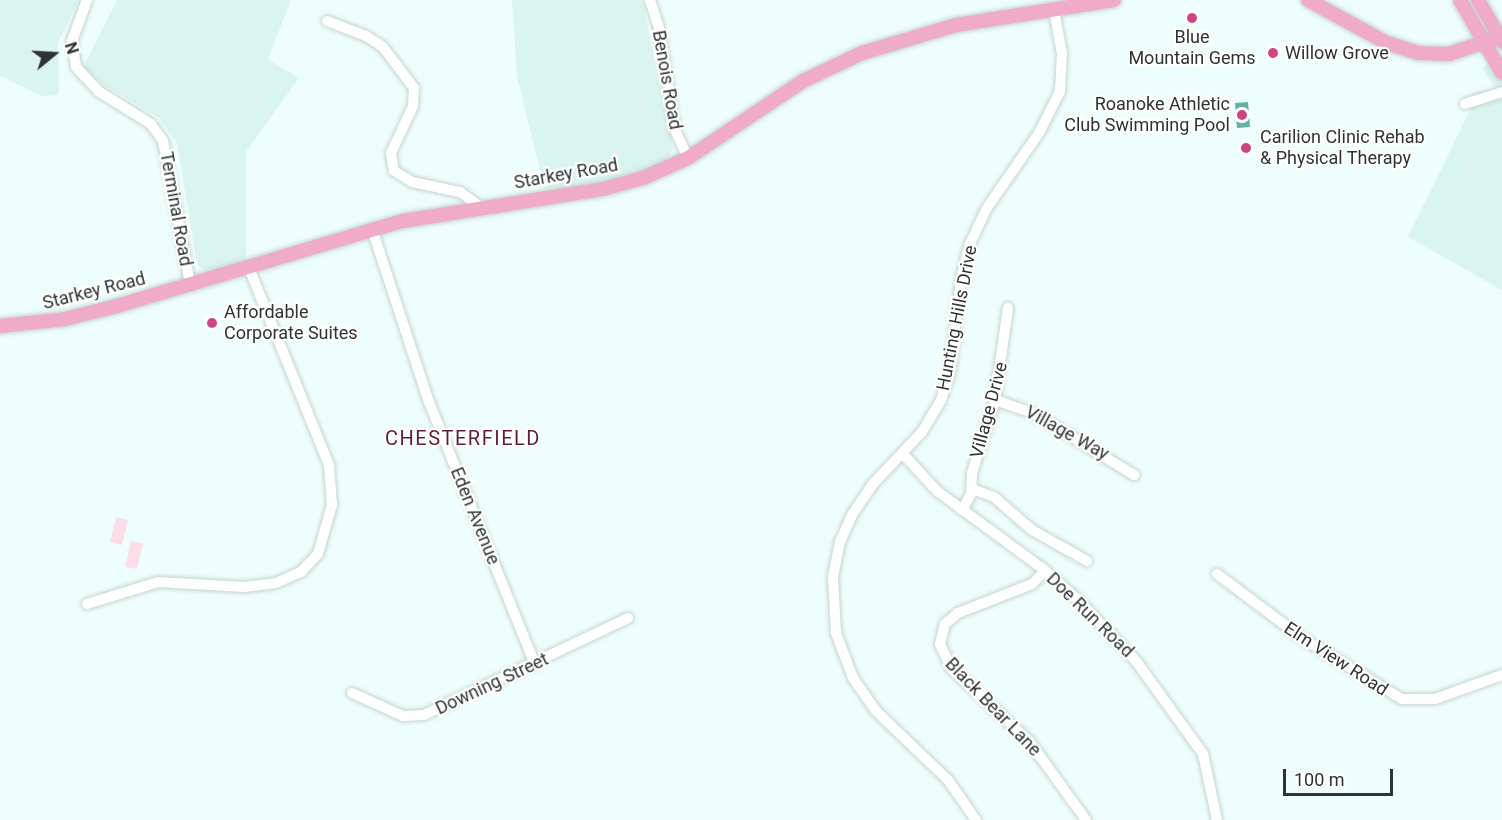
<!DOCTYPE html>
<html>
<head>
<meta charset="utf-8">
<style>
	body { margin:0 }
	#map { position:relative; width:1502px; height:820px; overflow:hidden; background:#eefefc; font-family:Roboto,sans-serif }
	div>[style] { position:absolute }
	.built>* { inset:0; background:#daf4f0 }
	.green>* { inset:0; background:#fddee8 }
	.water>* { inset:0; background:#68b0a7 }
	.roads { filter:drop-shadow(0 0 2px #c5d5d2) drop-shadow(0 0 2px #c5d5d2) }
	.minor>* { height:10px; margin:-5px; padding:0 5px; transform-origin:5px; border-radius:5px; background:#fff }
	.major>* { height:14px; margin:-7px; padding:0 7px; transform-origin:7px; border-radius:7px; background:#efabc7 }
	.dots>* { width:16px; height:16px; translate:-50% -50%; box-sizing:border-box; border:3px solid #fff; border-radius:50% }
	span { translate:-50% -50%; white-space:nowrap; text-align:center; line-height:1.15; -webkit-text-stroke:4.5px #fff; paint-order:stroke }
	.poi-label { font-size:18px; color:#2e3433 }
	.left { translate:0 -50%; text-align:left }
	.right { translate:-100% -50%; text-align:right }
	.street-label { font-size:18px; color:#2e3433 }
	.neighbourhood-label { font-size:20px; color:#5e1d3a; letter-spacing:1.5px }
	.north { position:absolute; left:24px; top:24px; width:60px; height:60px; -webkit-text-stroke:4px #fff; paint-order:stroke; rotate:72deg; font-size:16px; font-weight:700; line-height:24px; text-align:center; color:#2e3433 }
	.north::after { content:''; display:block; margin:auto; width:21px; height:27px; background:#2e3433; clip-path:polygon(50% 0,100% 100%,50% 72%,0 100%) }
	.scale { position:absolute; left:1283px; top:769px; width:110px; height:27px; box-sizing:border-box; border:3px solid #2e3433; border-top:0; padding-left:8px; font-size:18px; line-height:21px; white-space:nowrap; color:#2e3433; -webkit-text-stroke:4px #fff; paint-order:stroke }
</style>
</head>
<body>
<div id="map">
	<div class="built">
		<i style="clip-path:polygon(0 0,79px 0,58px 43px,59px 95px,42px 96px,0 76px)"></i>
		<i style="clip-path:polygon(117px 0,291px 0,268px 59px,299px 78px,246px 152px,246px 262px,208px 273px,197px 264px,177px 143px,159px 118px,103px 84px,83px 67px)"></i>
		<i style="clip-path:polygon(512px 0,642px 0,673px 148px,669px 157px,653px 168px,620px 179px,557px 192px,545px 189px,517px 76px)"></i>
		<i style="clip-path:polygon(1502px 56px,1502px 290px,1408px 237px,1473px 104px,1472px 93px,1495px 88px,1482px 68px)"></i>
	</div>
	<div class="green">
		<i style="clip-path:polygon(116px 517px,128px 520px,122px 545px,110px 542px)"></i>
		<i style="clip-path:polygon(131px 541px,143px 544px,137px 569px,125px 567px)"></i>
	</div>
	<div class="water">
		<i style="clip-path:polygon(1248px 102px,1250px 127px,1237px 128px,1235px 103px)"></i>
	</div>
	<div class="roads">
		<div class="minor">
			<i style="left:87px;top:0;width:44px;rotate:110.1deg"></i>
			<i style="left:72px;top:41px;width:26px;rotate:81deg"></i>
			<i style="left:76px;top:67px;width:33px;rotate:47deg"></i>
			<i style="left:98px;top:91px;width:62px;rotate:31.9deg"></i>
			<i style="left:151px;top:124px;width:21px;rotate:55deg"></i>
			<i style="left:163px;top:141px;width:146px;rotate:79.3deg"></i>
			<i style="left:650px;top:0;width:29px;rotate:72deg"></i>
			<i style="left:659px;top:28px;width:103px;rotate:81.1deg"></i>
			<i style="left:675px;top:130px;width:31px;rotate:65deg"></i>
			<i style="left:327px;top:21px;width:42px;rotate:21deg"></i>
			<i style="left:366px;top:36px;width:20px;rotate:33deg"></i>
			<i style="left:383px;top:47px;width:51px;rotate:52.9deg"></i>
			<i style="left:414px;top:88px;width:18px;rotate:93deg"></i>
			<i style="left:413px;top:106px;width:52px;rotate:115.1deg"></i>
			<i style="left:391px;top:153px;width:18px;rotate:81deg"></i>
			<i style="left:394px;top:171px;width:21px;rotate:31deg"></i>
			<i style="left:412px;top:182px;width:49px;rotate:11.8deg"></i>
			<i style="left:460px;top:192px;width:24px;rotate:36deg"></i>
			<i style="left:1465px;top:104px;width:39px;rotate:-18deg"></i>
			<i style="left:372px;top:229px;width:182px;rotate:71.8deg"></i>
			<i style="left:429px;top:402px;width:283px;rotate:68deg"></i>
			<i style="left:995px;top:400px;width:40px;rotate:18.9deg"></i>
			<i style="left:1033px;top:413px;width:119px;rotate:31.5deg"></i>
			<i style="left:903px;top:454px;width:50px;rotate:47.4deg"></i>
			<i style="left:937px;top:491px;width:130px;rotate:36.3deg"></i>
			<i style="left:1042px;top:568px;width:45px;rotate:41.4deg"></i>
			<i style="left:1076px;top:598px;width:87px;rotate:46.4deg"></i>
			<i style="left:1136px;top:661px;width:115px;rotate:54.2deg"></i>
			<i style="left:1203px;top:754px;width:67px;rotate:78deg"></i>
			<i style="left:972px;top:489px;width:23px;rotate:20deg"></i>
			<i style="left:994px;top:497px;width:50px;rotate:41deg"></i>
			<i style="left:1032px;top:530px;width:63px;rotate:29.4deg"></i>
			<i style="left:962px;top:510px;width:18px;rotate:-61deg"></i>
			<i style="left:971px;top:494px;width:21px;rotate:-87deg"></i>
			<i style="left:972px;top:473px;width:77px;rotate:-72.5deg"></i>
			<i style="left:995px;top:400px;width:93px;rotate:-82deg"></i>
			<i style="left:1045px;top:571px;width:18px;rotate:135deg"></i>
			<i style="left:1032px;top:584px;width:79px;rotate:158.6deg"></i>
			<i style="left:958px;top:613px;width:17px;rotate:140deg"></i>
			<i style="left:945px;top:624px;width:21px;rotate:104deg"></i>
			<i style="left:940px;top:644px;width:26px;rotate:65deg"></i>
			<i style="left:951px;top:668px;width:107px;rotate:43.1deg"></i>
			<i style="left:1029px;top:741px;width:97px;rotate:54.2deg"></i>
			<i style="left:1217px;top:574px;width:110px;rotate:36.9deg"></i>
			<i style="left:1305px;top:640px;width:114px;rotate:31.3deg"></i>
			<i style="left:1402px;top:699px;width:33px"></i>
			<i style="left:1435px;top:699px;width:71px;rotate:-19.7deg"></i>
			<i style="left:87px;top:604px;width:74px;rotate:-17.2deg"></i>
			<i style="left:158px;top:582px;width:86px;rotate:3.3deg"></i>
			<i style="left:244px;top:587px;width:32px;rotate:-7deg"></i>
			<i style="left:276px;top:583px;width:27px;rotate:-24deg"></i>
			<i style="left:301px;top:572px;width:25px;rotate:-47deg"></i>
			<i style="left:318px;top:554px;width:51px;rotate:-74.1deg"></i>
			<i style="left:332px;top:505px;width:40px;rotate:-94.3deg"></i>
			<i style="left:329px;top:465px;width:215px;rotate:-112.1deg"></i>
			<i style="left:352px;top:693px;width:56px;rotate:24.3deg"></i>
			<i style="left:403px;top:716px;width:21px;rotate:-3deg"></i>
			<i style="left:424px;top:715px;width:226px;rotate:-25.4deg"></i>
			<i style="left:976px;top:820px;width:49px;rotate:-125deg"></i>
			<i style="left:948px;top:780px;width:100px;rotate:-136.2deg"></i>
			<i style="left:876px;top:711px;width:40px;rotate:-124.9deg"></i>
			<i style="left:853px;top:678px;width:48px;rotate:-110.7deg"></i>
			<i style="left:836px;top:633px;width:56px;rotate:-93.1deg"></i>
			<i style="left:833px;top:577px;width:36px;rotate:-79deg"></i>
			<i style="left:840px;top:542px;width:30px;rotate:-66deg"></i>
			<i style="left:852px;top:515px;width:36px;rotate:-56deg"></i>
			<i style="left:872px;top:485px;width:73px;rotate:-46.7deg"></i>
			<i style="left:922px;top:432px;width:37px;rotate:-59deg"></i>
			<i style="left:941px;top:400px;width:28px;rotate:-72deg"></i>
			<i style="left:950px;top:373px;width:95px;rotate:-83.3deg"></i>
			<i style="left:961px;top:279px;width:36px;rotate:-76deg"></i>
			<i style="left:970px;top:244px;width:40px;rotate:-65deg"></i>
			<i style="left:987px;top:208px;width:91px;rotate:-55.3deg"></i>
			<i style="left:1039px;top:133px;width:47px;rotate:-63.4deg"></i>
			<i style="left:1060px;top:91px;width:37px;rotate:-87deg"></i>
			<i style="left:1062px;top:54px;width:45px;rotate:-100.3deg"></i>
		</div>
		<div class="major">
			<i style="left:1308px;top:0;width:90px;rotate:28.6deg"></i>
			<i style="left:1387px;top:43px;width:33px;rotate:18deg"></i>
			<i style="left:1418px;top:53px;width:31px;rotate:2deg"></i>
			<i style="left:1449px;top:54px;width:54px;rotate:-18.4deg"></i>
			<i style="left:1460px;top:0;width:84px;rotate:60.1deg"></i>
			<i style="left:1478px;top:0;width:48px;rotate:59.7deg"></i>
			<i style="left:0;top:326px;width:65px;rotate:-6.1deg"></i>
			<i style="left:65px;top:319px;width:54px;rotate:-14deg"></i>
			<i style="left:117px;top:306px;width:298px;rotate:-16.6deg"></i>
			<i style="left:403px;top:221px;width:203px;rotate:-9.1deg"></i>
			<i style="left:603px;top:189px;width:41px;rotate:-15.4deg"></i>
			<i style="left:643px;top:178px;width:49px;rotate:-24deg"></i>
			<i style="left:688px;top:158px;width:138px;rotate:-33.8deg"></i>
			<i style="left:803px;top:81px;width:65px;rotate:-25.4deg"></i>
			<i style="left:862px;top:53px;width:98px;rotate:-16.6deg"></i>
			<i style="left:956px;top:25px;width:160px;rotate:-9deg"></i>
		</div>
	</div>
	<div class="dots">
		<i style="left:1192px;top:18px;background:#cd4582"></i>
		<i style="left:1273px;top:53px;background:#cd4582"></i>
		<i style="left:1242px;top:115px;background:#cd4582"></i>
		<i style="left:1246px;top:148px;background:#cd4582"></i>
		<i style="left:212px;top:323px;background:#cd4582"></i>
	</div>
	<div class="poi-label">
		<span style="left:1192px;top:48px">Blue<br>Mountain Gems</span>
		<span class="left" style="left:1285px;top:53px">Willow Grove</span>
		<span class="right" style="left:1230px;top:115px">Roanoke Athletic<br>Club Swimming Pool</span>
		<span class="left" style="left:1260px;top:148px">Carilion Clinic Rehab<br>&amp; Physical Therapy</span>
		<span class="left" style="left:224px;top:323px">Affordable<br>Corporate Suites</span>
	</div>
	<div class="street-label">
		<span style="left:667px;top:80px;rotate:80deg">Benois Road</span>
		<span style="left:566px;top:174px;rotate:-10deg">Starkey Road</span>
		<span style="left:176px;top:209px;rotate:80deg">Terminal Road</span>
		<span style="left:94px;top:291px;rotate:-14deg">Starkey Road</span>
		<span style="left:957px;top:318px;rotate:-79deg">Hunting Hills Drive</span>
		<span style="left:989px;top:410px;rotate:-75deg">Village Drive</span>
		<span style="left:1067px;top:433px;rotate:29deg">Village Way</span>
		<span style="left:475px;top:516px;rotate:68deg">Eden Avenue</span>
		<span style="left:1090px;top:615px;rotate:44deg">Doe Run Road</span>
		<span style="left:1336px;top:659px;rotate:33deg">Elm View Road</span>
		<span style="left:492px;top:684px;rotate:-25deg">Downing Street</span>
		<span style="left:993px;top:707px;rotate:46deg">Black Bear Lane</span>
	</div>
	<div class="neighbourhood-label">
		<span style="left:463px;top:438px">CHESTERFIELD</span>
	</div>
	<div class="north">N</div>
	<div class="scale">100 m</div>
</div>
</body>
</html>
